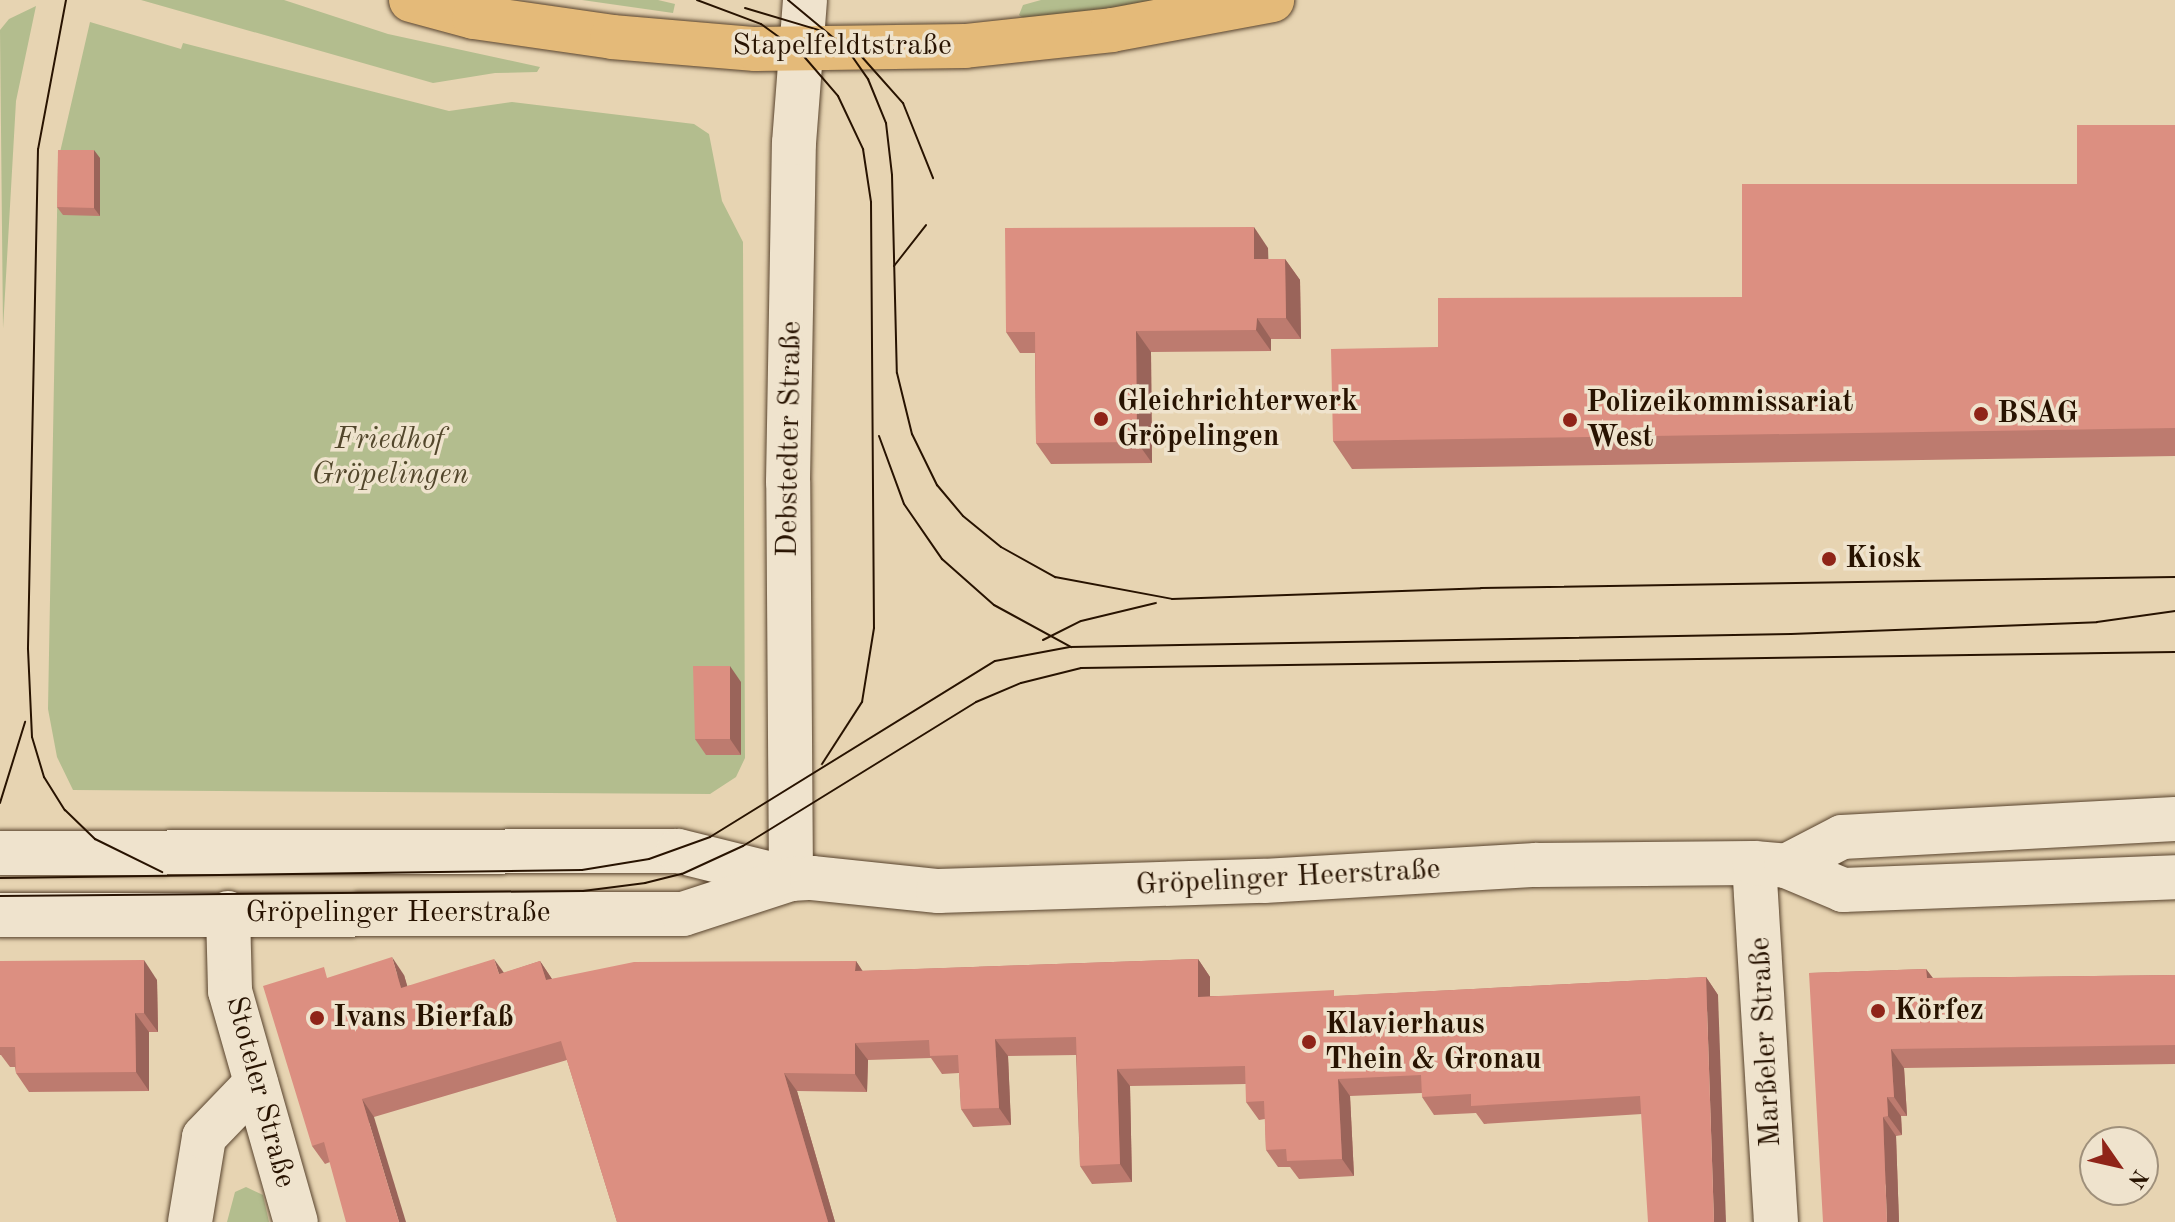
<!DOCTYPE html>
<html>
<head>
<meta charset="utf-8">
<style>
	body { margin:0 }
	#map { position:relative; width:2175px; height:1222px; overflow:hidden; background:#e7d4b2; font-family:"Old Standard TT",serif }
	div>[style] { position:absolute }
	.green>* { inset:0; background:#b3bd8e }
	.roads { filter:drop-shadow(0 0 2px #58432d) drop-shadow(0 0 2px #58432d) }
	.street>* { height:44px; margin:-22px; padding:0 22px; transform-origin:22px; border-radius:22px; background:#efe3cd }
	.secondary>* { height:44px; margin:-22px; padding:0 22px; transform-origin:22px; border-radius:22px; background:#efe3cd }
	.primary>* { height:44px; margin:-22px; padding:0 22px; transform-origin:22px; border-radius:22px; background:#e4ba79 }
	.tram>* { height:2px; margin:-1px; padding:0 1px; transform-origin:1px; border-radius:1px; background:#281301 }
	.wall>* { inset:0; background:#bd7b6f }
	.shaded-wall>* { inset:0; background:#9a645a }
	.building>* { inset:0; background:#dc8f81 }
	.dots>* { width:22px; height:22px; translate:-50% -50%; box-sizing:border-box; border:4px solid #efe3cd; border-radius:50% }
	span { translate:-50% -50%; white-space:nowrap; text-align:center; line-height:1.15; -webkit-text-stroke:7px #efe3cd; paint-order:stroke }
	.street-label { font-size:30px; color:#281301 }
	.poi-label { font-size:30px; color:#281301; font-weight:700 }
	.left { translate:0 -50%; text-align:left }
	.park-label { font-size:30px; color:#52462b; font-style:italic }
	.north { position:absolute; left:2079px; top:1126px; width:80px; height:80px; box-sizing:border-box; background:#efe3cd; border:2px solid #9f907b; border-radius:50%; rotate:124deg; font-size:22px; font-weight:700; line-height:32px; text-align:center; color:#281301 }
	.north::after { content:''; display:block; margin:auto; width:28px; height:36px; background:#8f2418; clip-path:polygon(50% 0,100% 100%,50% 72%,0 100%) }
</style>
</head>
<body>
<div id="map">
	<div class="green">
		<i style="clip-path:polygon(141px 0,284px 0,388px 34px,540px 67px,537px 72px,495px 73px,433px 83px)"></i>
		<i style="clip-path:polygon(582px 0,658px 0,675px 4px,673px 13px)"></i>
		<i style="clip-path:polygon(1041px 0,1174px 0,1026px 20px,1019px 15px,1023px 5px)"></i>
		<i style="clip-path:polygon(36px 6px,16px 101px,3px 329px,0 30px,9px 19px)"></i>
		<i style="clip-path:polygon(90px 22px,181px 49px,183px 43px,449px 111px,512px 102px,694px 124px,709px 134px,722px 201px,743px 242px,745px 758px,736px 777px,710px 794px,73px 790px,57px 757px,48px 709px,58px 161px)"></i>
		<i style="clip-path:polygon(246px 1187px,263px 1195px,269px 1222px,227px 1222px,235px 1192px)"></i>
	</div>
	<div class="roads">
		<div class="street">
			<i style="left:1754px;top:863px;width:360px;rotate:86.5deg"></i>
			<i style="left:228px;top:913px;width:78px;rotate:88.5deg"></i>
			<i style="left:230px;top:991px;width:240px;rotate:74.1deg"></i>
			<i style="left:190px;top:1222px;width:86px;rotate:-80.6deg"></i>
			<i style="left:204px;top:1137px;width:75px;rotate:-46.1deg"></i>
		</div>
		<div class="secondary">
			<i style="left:0;top:853px;width:678px;rotate:-0.17deg"></i>
			<i style="left:678px;top:851px;width:116px;rotate:13.9deg"></i>
			<i style="left:1786px;top:866px;width:63px;rotate:-27.4deg"></i>
			<i style="left:1842px;top:837px;width:333px;rotate:-3.1deg"></i>
			<i style="left:791px;top:879px;width:397px;rotate:-90.4deg"></i>
			<i style="left:788px;top:482px;width:339px;rotate:-89deg"></i>
			<i style="left:794px;top:143px;width:143px;rotate:-85.6deg"></i>
			<i style="left:0;top:915px;width:683px;rotate:-0.08deg"></i>
			<i style="left:683px;top:914px;width:114px;rotate:-18deg"></i>
			<i style="left:791px;top:879px;width:21px;rotate:-3deg"></i>
			<i style="left:812px;top:878px;width:127px;rotate:5.9deg"></i>
			<i style="left:938px;top:891px;width:326px;rotate:-1.8deg"></i>
			<i style="left:1264px;top:881px;width:272px;rotate:-3.4deg"></i>
			<i style="left:1536px;top:865px;width:218px;rotate:-0.5deg"></i>
			<i style="left:1754px;top:863px;width:32px;rotate:5deg"></i>
			<i style="left:1786px;top:866px;width:62px;rotate:22.8deg"></i>
			<i style="left:1843px;top:890px;width:332px;rotate:-2.2deg"></i>
		</div>
		<div class="primary">
			<i style="left:411px;top:0;width:65px;rotate:15.1deg"></i>
			<i style="left:474px;top:17px;width:139px;rotate:8.2deg"></i>
			<i style="left:612px;top:37px;width:144px;rotate:4.8deg"></i>
			<i style="left:756px;top:49px;width:209px;rotate:-0.8deg"></i>
			<i style="left:965px;top:46px;width:148px;rotate:-6.2deg"></i>
			<i style="left:1112px;top:30px;width:163px;rotate:-10.6deg"></i>
		</div>
	</div>
	<div class="tram">
		<i style="left:66px;top:0;width:152px;rotate:100.6deg"></i>
		<i style="left:38px;top:149px;width:500px;rotate:91.15deg"></i>
		<i style="left:28px;top:649px;width:88px;rotate:87.4deg"></i>
		<i style="left:32px;top:737px;width:42px;rotate:73.3deg"></i>
		<i style="left:44px;top:777px;width:39px;rotate:58deg"></i>
		<i style="left:65px;top:810px;width:42px;rotate:44deg"></i>
		<i style="left:95px;top:839px;width:75px;rotate:26.2deg"></i>
		<i style="left:697px;top:0;width:68px;rotate:20.6deg"></i>
		<i style="left:761px;top:24px;width:49px;rotate:35.9deg"></i>
		<i style="left:801px;top:53px;width:57px;rotate:49.3deg"></i>
		<i style="left:838px;top:96px;width:59px;rotate:64.7deg"></i>
		<i style="left:863px;top:149px;width:54px;rotate:81.4deg"></i>
		<i style="left:871px;top:202px;width:426px;rotate:89.6deg"></i>
		<i style="left:874px;top:628px;width:75px;rotate:99.2deg"></i>
		<i style="left:862px;top:702px;width:74px;rotate:122.8deg"></i>
		<i style="left:788px;top:0;width:77px;rotate:39.7deg"></i>
		<i style="left:847px;top:49px;width:37px;rotate:55deg"></i>
		<i style="left:868px;top:79px;width:48px;rotate:67.8deg"></i>
		<i style="left:886px;top:123px;width:52px;rotate:83.4deg"></i>
		<i style="left:892px;top:175px;width:198px;rotate:88.6deg"></i>
		<i style="left:897px;top:373px;width:63px;rotate:76.2deg"></i>
		<i style="left:912px;top:434px;width:57px;rotate:63.9deg"></i>
		<i style="left:937px;top:485px;width:40px;rotate:50deg"></i>
		<i style="left:963px;top:516px;width:49px;rotate:39.2deg"></i>
		<i style="left:1001px;top:547px;width:62px;rotate:29.1deg"></i>
		<i style="left:1055px;top:577px;width:119px;rotate:10.6deg"></i>
		<i style="left:1172px;top:599px;width:309px;rotate:-2deg"></i>
		<i style="left:1481px;top:588px;width:694px;rotate:-0.91deg"></i>
		<i style="left:745px;top:8px;width:80px;rotate:16.6deg"></i>
		<i style="left:862px;top:57px;width:62px;rotate:48.3deg"></i>
		<i style="left:903px;top:103px;width:81px;rotate:68.2deg"></i>
		<i style="left:894px;top:266px;width:52px;rotate:-52deg"></i>
		<i style="left:879px;top:436px;width:72px;rotate:69.8deg"></i>
		<i style="left:904px;top:504px;width:67px;rotate:55.4deg"></i>
		<i style="left:942px;top:559px;width:69px;rotate:41.5deg"></i>
		<i style="left:994px;top:605px;width:88px;rotate:28.6deg"></i>
		<i style="left:1043px;top:640px;width:42px;rotate:-26.6deg"></i>
		<i style="left:1081px;top:621px;width:77px;rotate:-13.5deg"></i>
		<i style="left:0;top:803px;width:85px;rotate:-72.8deg"></i>
		<i style="left:0;top:878px;width:582px;rotate:-0.79deg"></i>
		<i style="left:582px;top:870px;width:68px;rotate:-9.3deg"></i>
		<i style="left:649px;top:859px;width:65px;rotate:-19.8deg"></i>
		<i style="left:710px;top:837px;width:335px;rotate:-31.7deg"></i>
		<i style="left:995px;top:661px;width:76px;rotate:-10.6deg"></i>
		<i style="left:1070px;top:647px;width:721px;rotate:-1.03deg"></i>
		<i style="left:1791px;top:634px;width:306px;rotate:-2.2deg"></i>
		<i style="left:2097px;top:622px;width:79px;rotate:-8deg"></i>
		<i style="left:0;top:896px;width:583px;rotate:-0.49deg"></i>
		<i style="left:583px;top:891px;width:63px;rotate:-7.4deg"></i>
		<i style="left:645px;top:883px;width:38px;rotate:-14deg"></i>
		<i style="left:682px;top:874px;width:67px;rotate:-24.7deg"></i>
		<i style="left:743px;top:846px;width:274px;rotate:-31.7deg"></i>
		<i style="left:976px;top:702px;width:49px;rotate:-22.9deg"></i>
		<i style="left:1021px;top:683px;width:62px;rotate:-14deg"></i>
		<i style="left:1081px;top:668px;width:1094px;rotate:-0.84deg"></i>
	</div>
	<div class="wall">
		<i style="clip-path:polygon(2175px 125px,2175px 456px,1352px 469px,1333px 441px,1438px 347px,1742px 297px,2077px 184px)"></i>
		<i style="clip-path:polygon(100px 158px,100px 216px,63px 215px,57px 207px)"></i>
		<i style="clip-path:polygon(1268px 248px,1268px 259px,1285px 259px,1300px 280px,1301px 339px,1271px 339px,1271px 351px,1151px 352px,1152px 463px,1051px 464px,1036px 443px,1035px 353px,1020px 353px,1006px 332px)"></i>
		<i style="clip-path:polygon(741px 682px,741px 755px,706px 755px,695px 739px)"></i>
		<i style="clip-path:polygon(1198px 959px,1210px 977px,1210px 996px,1338px 996px,1706px 977px,1718px 995px,1642px 1114px,1484px 1124px,1476px 1113px,1434px 1115px,1422px 1097px,1422px 1093px,1350px 1096px,1354px 1176px,1299px 1179px,1290px 1167px,1278px 1167px,1266px 1150px,1265px 1119px,1259px 1120px,1246px 1102px,1246px 1084px,1130px 1086px,1132px 1182px,1092px 1184px,1080px 1166px,1076px 1055px,1008px 1056px,1011px 1125px,973px 1127px,961px 1109px,959px 1073px,942px 1074px,931px 1058px,868px 1060px,867px 1092px,797px 1091px,835px 1222px,617px 1222px,567px 1060px,374px 1117px,330px 1162px,325px 1164px,312px 1146px,331px 977px,404px 975px,407px 986px,504px 973px,540px 961px,552px 979px,856px 961px,862px 971px)"></i>
		<i style="clip-path:polygon(0 961px,157px 980px,158px 1032px,149px 1032px,149px 1091px,29px 1092px,16px 1073px,15px 1067px,10px 1067px,1px 1055px,0 1055px)"></i>
		<i style="clip-path:polygon(1926px 969px,1933px 978px,2175px 975px,2175px 1064px,1904px 1068px,1907px 1116px,1901px 1116px,1902px 1135px,1896px 1136px,1899px 1222px,1809px 973px)"></i>
	</div>
	<div class="shaded-wall">
		<i style="clip-path:polygon(94px 150px,100px 158px,100px 216px,94px 208px)"></i>
		<i style="clip-path:polygon(1254px 227px,1268px 248px,1269px 280px,1254px 259px)"></i>
		<i style="clip-path:polygon(1285px 259px,1300px 280px,1301px 339px,1286px 318px)"></i>
		<i style="clip-path:polygon(1257px 318px,1271px 339px,1271px 351px,1256px 330px)"></i>
		<i style="clip-path:polygon(1136px 331px,1151px 352px,1152px 463px,1137px 442px)"></i>
		<i style="clip-path:polygon(730px 666px,741px 682px,741px 755px,730px 739px)"></i>
		<i style="clip-path:polygon(392px 957px,404px 975px,413px 1005px,401px 988px)"></i>
		<i style="clip-path:polygon(494px 959px,507px 977px,499px 974px)"></i>
		<i style="clip-path:polygon(1198px 959px,1210px 977px,1210px 1015px,1198px 997px)"></i>
		<i style="clip-path:polygon(144px 960px,157px 980px,158px 1032px,144px 1013px)"></i>
		<i style="clip-path:polygon(540px 961px,552px 979px,546px 980px)"></i>
		<i style="clip-path:polygon(856px 961px,868px 979px,855px 971px)"></i>
		<i style="clip-path:polygon(1926px 969px,1940px 988px,1927px 978px)"></i>
		<i style="clip-path:polygon(1706px 977px,1718px 995px,1726px 1222px,1714px 1222px)"></i>
		<i style="clip-path:polygon(135px 1013px,149px 1032px,149px 1091px,136px 1072px)"></i>
		<i style="clip-path:polygon(995px 1039px,1008px 1056px,1011px 1125px,999px 1108px)"></i>
		<i style="clip-path:polygon(855px 1043px,868px 1060px,867px 1092px,855px 1074px)"></i>
		<i style="clip-path:polygon(1891px 1049px,1904px 1068px,1907px 1116px,1894px 1097px)"></i>
		<i style="clip-path:polygon(1117px 1069px,1130px 1086px,1132px 1182px,1120px 1164px)"></i>
		<i style="clip-path:polygon(784px 1073px,797px 1091px,835px 1222px,828px 1222px)"></i>
		<i style="clip-path:polygon(1338px 1079px,1350px 1096px,1354px 1176px,1342px 1159px)"></i>
		<i style="clip-path:polygon(1887px 1097px,1901px 1116px,1902px 1135px,1888px 1116px)"></i>
		<i style="clip-path:polygon(362px 1099px,374px 1117px,406px 1222px,399px 1222px)"></i>
		<i style="clip-path:polygon(1883px 1117px,1896px 1136px,1899px 1222px,1887px 1222px)"></i>
	</div>
	<div class="building">
		<i style="clip-path:polygon(2077px 125px,2175px 125px,2175px 428px,1333px 441px,1331px 349px,1438px 347px,1438px 298px,1742px 297px,1742px 184px,2077px 184px)"></i>
		<i style="clip-path:polygon(58px 150px,94px 150px,94px 208px,57px 207px)"></i>
		<i style="clip-path:polygon(1254px 227px,1254px 259px,1285px 259px,1286px 318px,1257px 318px,1256px 330px,1136px 331px,1137px 442px,1036px 443px,1035px 332px,1006px 332px,1005px 228px)"></i>
		<i style="clip-path:polygon(693px 666px,730px 666px,730px 739px,695px 739px)"></i>
		<i style="clip-path:polygon(392px 957px,401px 988px,494px 959px,499px 974px,540px 961px,546px 980px,634px 962px,856px 961px,855px 971px,1198px 959px,1198px 997px,1334px 990px,1334px 996px,1706px 977px,1714px 1222px,1648px 1222px,1640px 1096px,1471px 1106px,1471px 1094px,1422px 1097px,1421px 1075px,1338px 1079px,1342px 1159px,1287px 1161px,1286px 1149px,1266px 1150px,1264px 1101px,1246px 1102px,1245px 1066px,1117px 1069px,1120px 1164px,1080px 1166px,1076px 1037px,995px 1039px,999px 1108px,961px 1109px,958px 1055px,930px 1056px,929px 1040px,855px 1043px,855px 1074px,784px 1073px,828px 1222px,617px 1222px,561px 1041px,362px 1099px,399px 1222px,346px 1222px,324px 1142px,312px 1146px,263px 986px,324px 967px,327px 978px)"></i>
		<i style="clip-path:polygon(144px 960px,144px 1013px,135px 1013px,136px 1072px,16px 1073px,15px 1047px,0 1047px,0 961px)"></i>
		<i style="clip-path:polygon(1926px 969px,1927px 978px,2175px 975px,2175px 1045px,1891px 1049px,1894px 1097px,1887px 1097px,1888px 1116px,1883px 1117px,1887px 1222px,1823px 1222px,1809px 973px)"></i>
	</div>
	<div class="dots">
		<i style="left:1981px;top:414px;background:#8f2418"></i>
		<i style="left:1101px;top:419px;background:#8f2418"></i>
		<i style="left:1570px;top:420px;background:#8f2418"></i>
		<i style="left:1829px;top:559px;background:#8f2418"></i>
		<i style="left:1878px;top:1011px;background:#8f2418"></i>
		<i style="left:317px;top:1018px;background:#8f2418"></i>
		<i style="left:1309px;top:1042px;background:#8f2418"></i>
	</div>
	<div class="street-label">
		<span style="left:842px;top:46px">Stapelfeldtstraße</span>
		<span style="left:790px;top:439px;rotate:-89deg">Debstedter Straße</span>
		<span style="left:1288px;top:878px;rotate:-3deg">Gröpelinger Heerstraße</span>
		<span style="left:398px;top:913px">Gröpelinger Heerstraße</span>
		<span style="left:1766px;top:1042px;rotate:-93deg">Marßeler Straße</span>
		<span style="left:260px;top:1092px;rotate:75deg">Stoteler Straße</span>
	</div>
	<div class="poi-label">
		<span class="left" style="left:1117px;top:419px">Gleichrichterwerk<br>Gröpelingen</span>
		<span class="left" style="left:1586px;top:420px">Polizeikommissariat<br>West</span>
		<span class="left" style="left:1997px;top:414px">BSAG</span>
		<span class="left" style="left:1845px;top:559px">Kiosk</span>
		<span class="left" style="left:1894px;top:1011px">Körfez</span>
		<span class="left" style="left:333px;top:1018px">Ivans Bierfaß</span>
		<span class="left" style="left:1325px;top:1042px">Klavierhaus<br>Thein &amp; Gronau</span>
	</div>
	<div class="park-label">
		<span style="left:390px;top:457px">Friedhof<br>Gröpelingen</span>
	</div>
	<div class="north">N</div>
</div>
</body>
</html>
